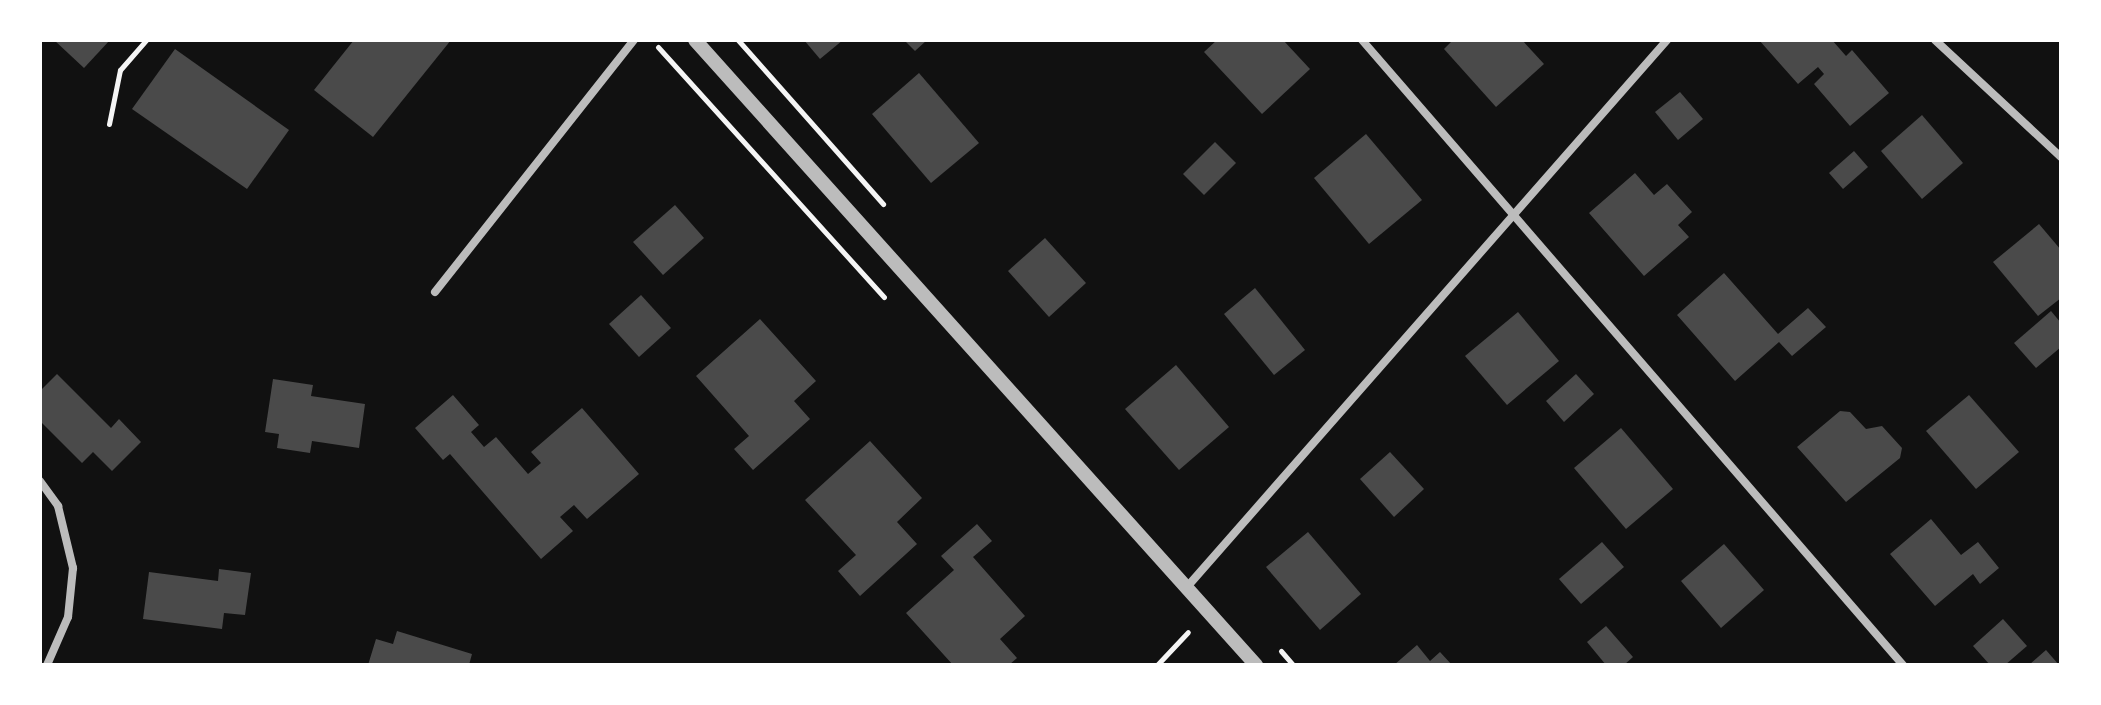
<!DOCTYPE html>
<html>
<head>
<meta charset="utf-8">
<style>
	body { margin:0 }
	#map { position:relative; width:2101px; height:705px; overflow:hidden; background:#111; font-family:"Nunito Sans",sans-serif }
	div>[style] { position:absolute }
	.building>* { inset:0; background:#4a4a4a }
	.path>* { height:5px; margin:-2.5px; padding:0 2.5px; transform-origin:2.5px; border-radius:2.5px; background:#f5f5f5 }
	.minor>* { height:8px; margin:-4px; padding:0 4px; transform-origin:4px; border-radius:4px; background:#bcbcbc }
	.tertiary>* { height:14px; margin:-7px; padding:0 7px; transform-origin:7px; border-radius:7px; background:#bcbcbc }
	span { translate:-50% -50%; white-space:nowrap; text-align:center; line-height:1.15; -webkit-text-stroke:6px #fff; paint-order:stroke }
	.frame { position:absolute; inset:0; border:42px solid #fff; pointer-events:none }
</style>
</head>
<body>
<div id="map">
	<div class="building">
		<i style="clip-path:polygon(54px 40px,110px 40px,84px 68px)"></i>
		<i style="clip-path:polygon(354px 40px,451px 40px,373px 137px,314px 90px)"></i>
		<i style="clip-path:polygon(804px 40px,843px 40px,820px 59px)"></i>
		<i style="clip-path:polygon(904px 40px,927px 40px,915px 51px)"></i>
		<i style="clip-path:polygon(1217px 40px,1283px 40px,1310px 69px,1262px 114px,1204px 52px)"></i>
		<i style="clip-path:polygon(1453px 40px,1522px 40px,1544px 64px,1496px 107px,1444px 49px)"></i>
		<i style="clip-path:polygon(1759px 40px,1832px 40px,1846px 56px,1852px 50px,1889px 93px,1850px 126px,1814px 84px,1824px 74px,1818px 67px,1798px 84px)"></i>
		<i style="clip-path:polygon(175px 49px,289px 130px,247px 189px,132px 109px)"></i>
		<i style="clip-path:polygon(919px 73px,979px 143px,931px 183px,872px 114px)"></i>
		<i style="clip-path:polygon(1680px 92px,1703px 119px,1678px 140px,1655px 112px)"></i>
		<i style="clip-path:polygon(1922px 115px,1963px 163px,1922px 199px,1881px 151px)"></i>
		<i style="clip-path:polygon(1366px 134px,1422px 200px,1369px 244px,1314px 178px)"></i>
		<i style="clip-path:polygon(1215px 142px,1236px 163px,1204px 195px,1183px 174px)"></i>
		<i style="clip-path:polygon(1854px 151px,1868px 167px,1843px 189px,1829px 173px)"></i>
		<i style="clip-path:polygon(1635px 173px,1654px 195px,1667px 184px,1692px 212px,1678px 225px,1689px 237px,1644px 276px,1589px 213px)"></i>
		<i style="clip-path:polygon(675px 205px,704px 238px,663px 275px,633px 242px)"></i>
		<i style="clip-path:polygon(2039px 224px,2061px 250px,2061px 298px,2038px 316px,1993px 262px)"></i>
		<i style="clip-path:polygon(1045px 238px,1086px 283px,1049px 317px,1008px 271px)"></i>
		<i style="clip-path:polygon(1724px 273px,1778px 334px,1808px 308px,1826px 327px,1792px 356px,1779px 342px,1735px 381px,1677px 315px)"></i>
		<i style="clip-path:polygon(1255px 288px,1305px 350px,1274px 375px,1224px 314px)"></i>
		<i style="clip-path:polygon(641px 295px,671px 328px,639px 357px,609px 324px)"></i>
		<i style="clip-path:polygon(2051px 311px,2061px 323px,2061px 347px,2036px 368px,2014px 343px)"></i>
		<i style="clip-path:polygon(1518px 312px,1559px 361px,1507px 405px,1465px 356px)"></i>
		<i style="clip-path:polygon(760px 319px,816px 381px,794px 401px,810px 419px,753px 470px,734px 449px,749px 436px,696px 376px)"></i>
		<i style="clip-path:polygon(1176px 365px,1229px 427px,1179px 470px,1125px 409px)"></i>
		<i style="clip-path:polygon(57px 374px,111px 428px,119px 419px,141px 442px,112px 471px,93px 452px,82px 463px,40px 421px,40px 391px)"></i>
		<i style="clip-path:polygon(1576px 374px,1594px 394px,1564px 422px,1546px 401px)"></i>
		<i style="clip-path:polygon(273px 379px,313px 385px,311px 396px,365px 404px,359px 448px,312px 441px,310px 453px,277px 448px,279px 434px,265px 432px)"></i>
		<i style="clip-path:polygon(453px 395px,479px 425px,471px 432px,484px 447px,496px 437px,528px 474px,541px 463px,531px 452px,582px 408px,639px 474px,587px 519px,574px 505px,560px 517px,573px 531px,541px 559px,450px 454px,443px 460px,415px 428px)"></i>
		<i style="clip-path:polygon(1969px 395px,2019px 452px,1976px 489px,1926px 431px)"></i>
		<i style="clip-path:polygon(1840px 411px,1850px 412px,1866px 429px,1882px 426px,1902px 448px,1900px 458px,1846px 502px,1797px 447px)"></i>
		<i style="clip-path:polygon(1621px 428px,1673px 489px,1626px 529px,1574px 468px)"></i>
		<i style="clip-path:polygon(870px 441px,922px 498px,897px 522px,917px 544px,860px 596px,838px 571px,856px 555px,805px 500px)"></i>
		<i style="clip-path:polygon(1390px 452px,1424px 489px,1394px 517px,1360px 479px)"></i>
		<i style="clip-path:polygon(1931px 519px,1961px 555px,1978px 542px,1999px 568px,1980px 584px,1973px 574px,1935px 606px,1890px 554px)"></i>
		<i style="clip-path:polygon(977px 524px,992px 541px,973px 557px,1025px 616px,1000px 639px,1017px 658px,1009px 665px,953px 665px,906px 613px,954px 570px,941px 556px)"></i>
		<i style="clip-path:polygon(1308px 532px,1361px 594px,1320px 630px,1266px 567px)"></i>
		<i style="clip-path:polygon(1602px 542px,1624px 567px,1581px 604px,1559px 579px)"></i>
		<i style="clip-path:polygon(1724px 544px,1764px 590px,1721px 628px,1681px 581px)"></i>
		<i style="clip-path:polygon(219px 569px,251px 573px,245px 615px,224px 613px,222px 629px,143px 619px,149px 572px,218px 581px)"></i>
		<i style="clip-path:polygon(2003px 619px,2027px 646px,2005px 665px,1990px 665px,1973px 646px)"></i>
		<i style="clip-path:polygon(1606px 626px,1633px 657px,1624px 665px,1606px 665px,1587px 642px)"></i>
		<i style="clip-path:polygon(397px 631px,472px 654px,469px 665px,368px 665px,376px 639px,393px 644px)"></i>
		<i style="clip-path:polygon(1417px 645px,1430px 661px,1440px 652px,1452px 665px,1394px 665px)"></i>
		<i style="clip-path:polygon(2046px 650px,2059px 665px,2029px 665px)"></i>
	</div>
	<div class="path">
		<i style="left:738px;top:40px;width:219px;rotate:48.5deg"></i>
		<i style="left:658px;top:47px;width:337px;rotate:47.9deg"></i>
		<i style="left:109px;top:124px;width:55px;rotate:-78.5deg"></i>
		<i style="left:120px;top:70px;width:40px;rotate:-49deg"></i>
		<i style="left:1281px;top:651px;width:18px;rotate:49deg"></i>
		<i style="left:1157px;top:665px;width:45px;rotate:-46.8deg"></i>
	</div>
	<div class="minor">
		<i style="left:1362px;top:40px;width:827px;rotate:49.12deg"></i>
		<i style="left:1935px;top:40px;width:172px;rotate:42.9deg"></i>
		<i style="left:435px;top:292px;width:321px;rotate:-51.7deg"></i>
		<i style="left:40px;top:481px;width:31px;rotate:54deg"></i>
		<i style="left:58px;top:506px;width:64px;rotate:76.4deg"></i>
		<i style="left:73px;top:568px;width:49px;rotate:95.8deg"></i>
		<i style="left:68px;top:617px;width:52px;rotate:113.6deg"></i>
		<i style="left:1187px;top:587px;width:728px;rotate:-48.73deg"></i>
	</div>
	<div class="tertiary">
		<i style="left:695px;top:40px;width:840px;rotate:48.09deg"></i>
	</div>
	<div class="frame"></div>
</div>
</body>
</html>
